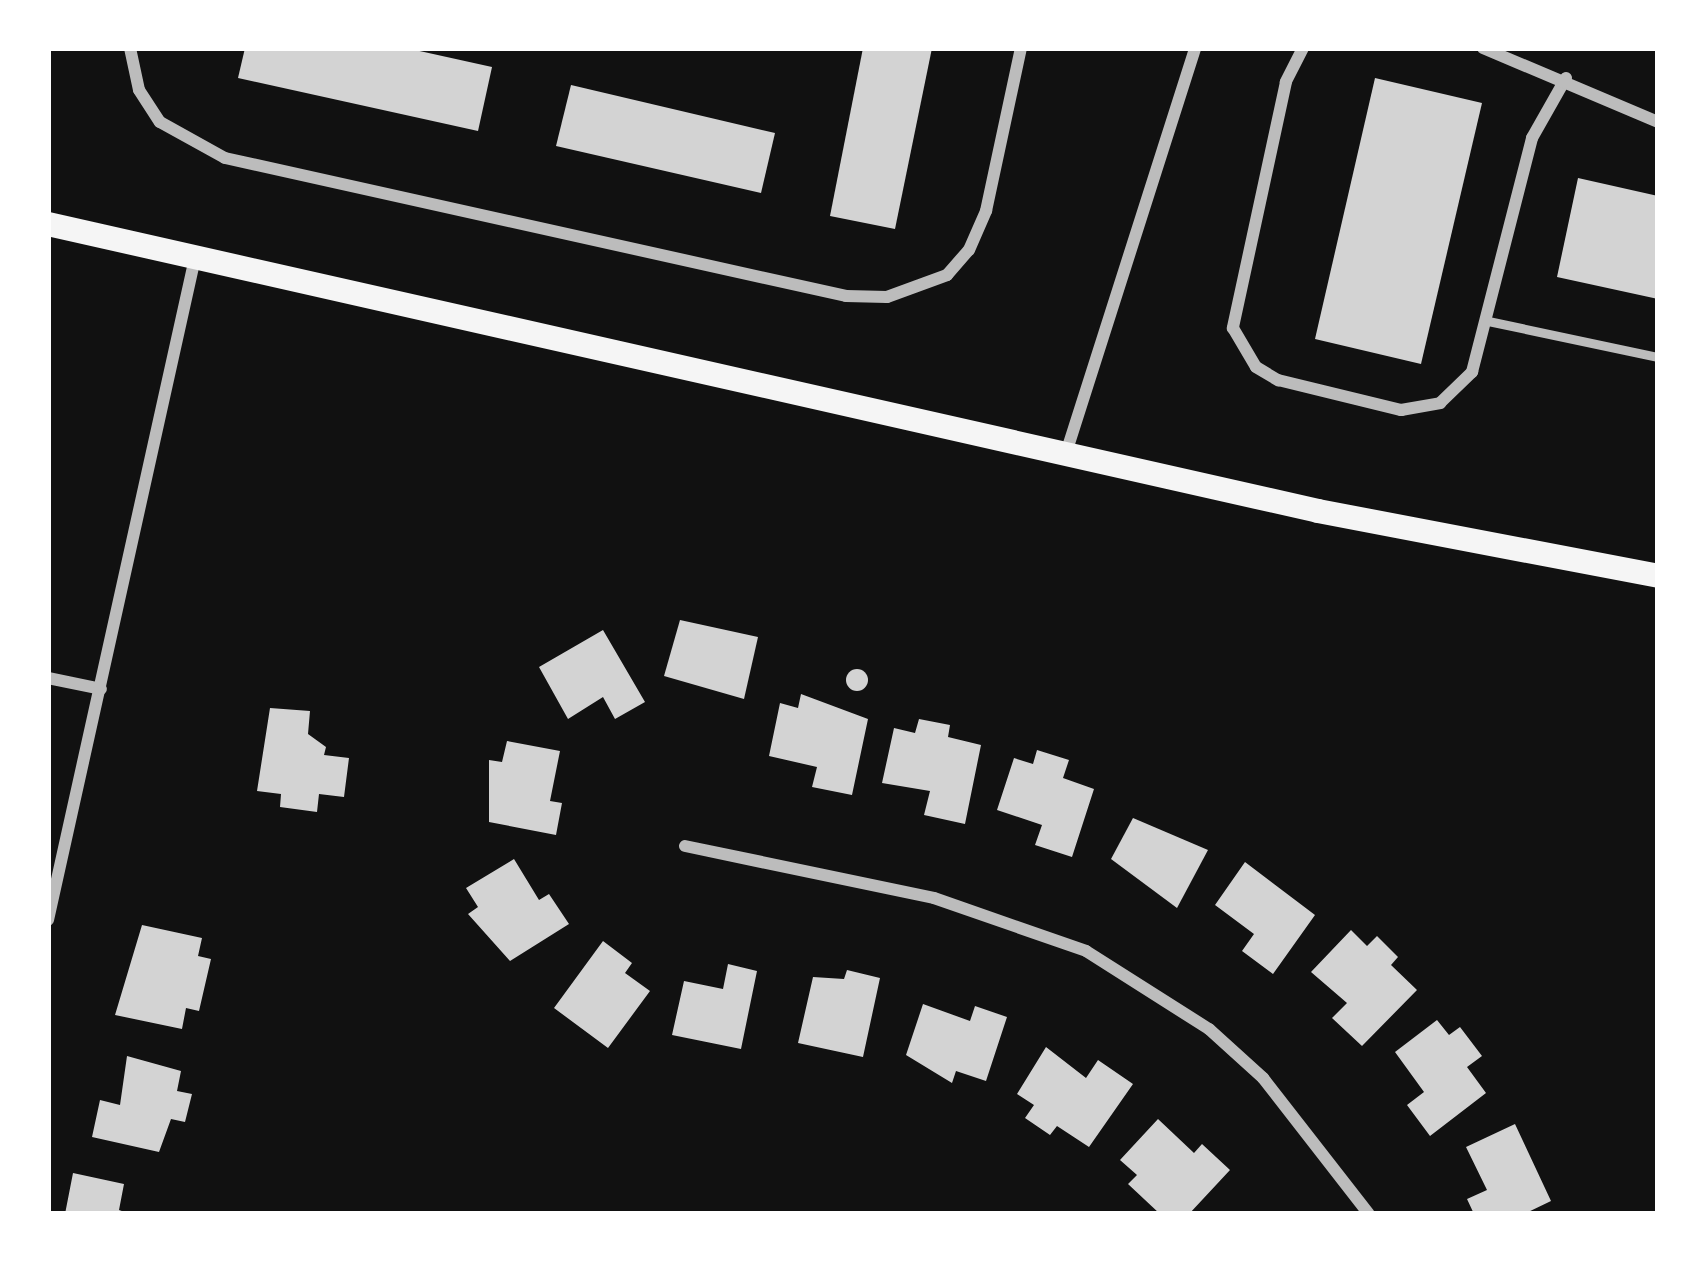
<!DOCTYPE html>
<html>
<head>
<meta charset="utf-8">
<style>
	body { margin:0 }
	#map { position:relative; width:1706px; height:1262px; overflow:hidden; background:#111; font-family:"Varela Round",sans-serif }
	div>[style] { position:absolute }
	.building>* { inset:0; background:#d3d3d3 }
	.round { border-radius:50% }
	.service>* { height:9px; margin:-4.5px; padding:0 4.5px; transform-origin:4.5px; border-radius:4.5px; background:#bcbcbc }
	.minor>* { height:12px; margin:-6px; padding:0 6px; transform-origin:6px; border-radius:6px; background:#bcbcbc }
	.secondary>* { height:24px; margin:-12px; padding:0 12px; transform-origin:12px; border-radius:12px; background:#f5f5f5 }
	span { translate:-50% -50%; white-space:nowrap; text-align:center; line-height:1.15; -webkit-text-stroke:10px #fff; paint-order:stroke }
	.frame { position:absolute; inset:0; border:51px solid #fff; pointer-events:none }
</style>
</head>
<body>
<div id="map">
	<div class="building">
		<i style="clip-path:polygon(245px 48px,406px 48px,492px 67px,478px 131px,238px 78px)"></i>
		<i style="clip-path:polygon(863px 48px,932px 48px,895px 229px,830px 216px)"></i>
		<i style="clip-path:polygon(1375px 78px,1482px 103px,1421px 364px,1315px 339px)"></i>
		<i style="clip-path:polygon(571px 85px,775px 133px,761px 193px,556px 146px)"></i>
		<i style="clip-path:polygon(1578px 178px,1658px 196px,1658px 299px,1557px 277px)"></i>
		<i style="clip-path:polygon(680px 620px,758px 637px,744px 699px,664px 676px)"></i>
		<i style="clip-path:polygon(603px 630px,645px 702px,615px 719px,603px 697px,568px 719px,539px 667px)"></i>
		<i class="round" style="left:846px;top:669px;width:22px;height:22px"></i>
		<i style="clip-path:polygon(801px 694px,868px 719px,852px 795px,812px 787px,817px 767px,769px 756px,780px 703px,798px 708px)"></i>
		<i style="clip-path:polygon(270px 708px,310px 711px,308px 734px,326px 747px,324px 755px,349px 758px,344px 797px,319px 794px,317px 812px,280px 807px,281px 794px,257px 791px)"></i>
		<i style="clip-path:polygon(919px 719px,950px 725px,948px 737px,981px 745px,965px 824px,924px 815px,930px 791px,882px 783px,894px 728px,915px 733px)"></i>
		<i style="clip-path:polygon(507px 741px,560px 751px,550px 801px,562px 803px,556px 835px,489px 822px,489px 760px,502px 762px)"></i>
		<i style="clip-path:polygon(1037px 750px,1069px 760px,1063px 778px,1094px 789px,1072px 857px,1035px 845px,1042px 825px,997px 810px,1014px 758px,1033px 764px)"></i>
		<i style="clip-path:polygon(1133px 818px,1208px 850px,1177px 908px,1111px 859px)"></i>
		<i style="clip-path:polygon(514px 859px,539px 900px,549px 894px,569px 924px,510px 961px,468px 914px,478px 907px,466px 888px)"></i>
		<i style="clip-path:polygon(1245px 862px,1315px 915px,1273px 974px,1242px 951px,1254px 934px,1215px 905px)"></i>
		<i style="clip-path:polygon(142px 925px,202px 938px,198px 956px,211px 959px,199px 1011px,186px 1008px,182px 1029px,115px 1015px)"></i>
		<i style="clip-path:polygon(1351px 930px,1367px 946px,1377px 936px,1398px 957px,1391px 965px,1417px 990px,1362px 1046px,1332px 1018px,1347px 1003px,1311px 972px)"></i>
		<i style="clip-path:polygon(603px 941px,632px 963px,625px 973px,650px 991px,608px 1048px,554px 1008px)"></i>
		<i style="clip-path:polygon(728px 964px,757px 971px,741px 1049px,672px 1035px,684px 981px,723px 989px)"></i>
		<i style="clip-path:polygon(847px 970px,880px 978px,863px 1057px,798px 1043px,813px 977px,844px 979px)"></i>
		<i style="clip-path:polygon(923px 1004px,970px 1021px,975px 1006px,1007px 1017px,986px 1081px,956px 1071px,952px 1083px,906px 1055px)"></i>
		<i style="clip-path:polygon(1437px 1020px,1449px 1035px,1460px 1027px,1482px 1056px,1467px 1067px,1486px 1093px,1430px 1136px,1407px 1105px,1424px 1092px,1395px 1052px)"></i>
		<i style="clip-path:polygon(1046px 1047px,1086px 1078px,1098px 1060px,1133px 1084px,1089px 1147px,1057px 1126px,1050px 1135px,1025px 1118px,1034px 1105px,1017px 1094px)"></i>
		<i style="clip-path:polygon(127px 1056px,181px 1071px,177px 1091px,192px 1094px,185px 1122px,171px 1119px,159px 1152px,92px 1137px,100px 1100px,120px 1105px)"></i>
		<i style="clip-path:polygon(1158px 1119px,1194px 1153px,1202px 1144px,1230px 1170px,1189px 1214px,1160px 1214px,1128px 1184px,1137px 1175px,1120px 1160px)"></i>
		<i style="clip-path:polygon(1515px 1124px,1551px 1201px,1524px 1214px,1474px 1214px,1467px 1199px,1487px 1190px,1466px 1147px)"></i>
		<i style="clip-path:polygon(73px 1173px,124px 1184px,119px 1210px,130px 1214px,65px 1214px)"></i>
	</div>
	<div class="service">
		<i style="left:1488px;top:321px;width:174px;rotate:12deg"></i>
	</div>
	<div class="minor">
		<i style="left:130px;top:48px;width:43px;rotate:77.9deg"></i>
		<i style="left:139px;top:90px;width:38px;rotate:57deg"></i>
		<i style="left:160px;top:122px;width:74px;rotate:29deg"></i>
		<i style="left:225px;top:158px;width:636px;rotate:12.53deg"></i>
		<i style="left:846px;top:296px;width:41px;rotate:1.4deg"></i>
		<i style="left:887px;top:297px;width:64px;rotate:-20.1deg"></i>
		<i style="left:947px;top:275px;width:33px;rotate:-49deg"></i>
		<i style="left:969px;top:250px;width:43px;rotate:-66.4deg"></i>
		<i style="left:986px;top:211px;width:167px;rotate:-77.9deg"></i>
		<i style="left:1303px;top:48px;width:38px;rotate:117deg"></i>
		<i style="left:1286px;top:82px;width:252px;rotate:102.2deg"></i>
		<i style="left:1233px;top:328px;width:45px;rotate:59.5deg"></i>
		<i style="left:1256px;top:367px;width:26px;rotate:31deg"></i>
		<i style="left:1278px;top:380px;width:127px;rotate:13.7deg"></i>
		<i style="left:1401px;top:410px;width:40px;rotate:-10deg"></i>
		<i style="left:1440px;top:403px;width:45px;rotate:-44.1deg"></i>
		<i style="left:1472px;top:372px;width:242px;rotate:-75.6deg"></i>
		<i style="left:1532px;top:138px;width:69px;rotate:-60.5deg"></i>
		<i style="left:1483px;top:48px;width:190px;rotate:22.9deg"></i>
		<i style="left:1066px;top:453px;width:425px;rotate:-72.3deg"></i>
		<i style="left:48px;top:678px;width:54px;rotate:11.7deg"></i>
		<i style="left:685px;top:846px;width:254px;rotate:11.8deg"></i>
		<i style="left:934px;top:898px;width:161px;rotate:19.2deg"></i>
		<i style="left:1086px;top:951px;width:146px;rotate:32.4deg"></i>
		<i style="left:1209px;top:1029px;width:73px;rotate:42.2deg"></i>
		<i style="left:1263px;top:1078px;width:172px;rotate:52.1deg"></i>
		<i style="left:48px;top:920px;width:678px;rotate:-77.48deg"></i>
	</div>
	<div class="secondary">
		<i style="left:48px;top:224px;width:1302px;rotate:12.73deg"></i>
		<i style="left:1318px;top:511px;width:346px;rotate:10.8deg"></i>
	</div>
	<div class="frame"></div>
</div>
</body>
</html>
